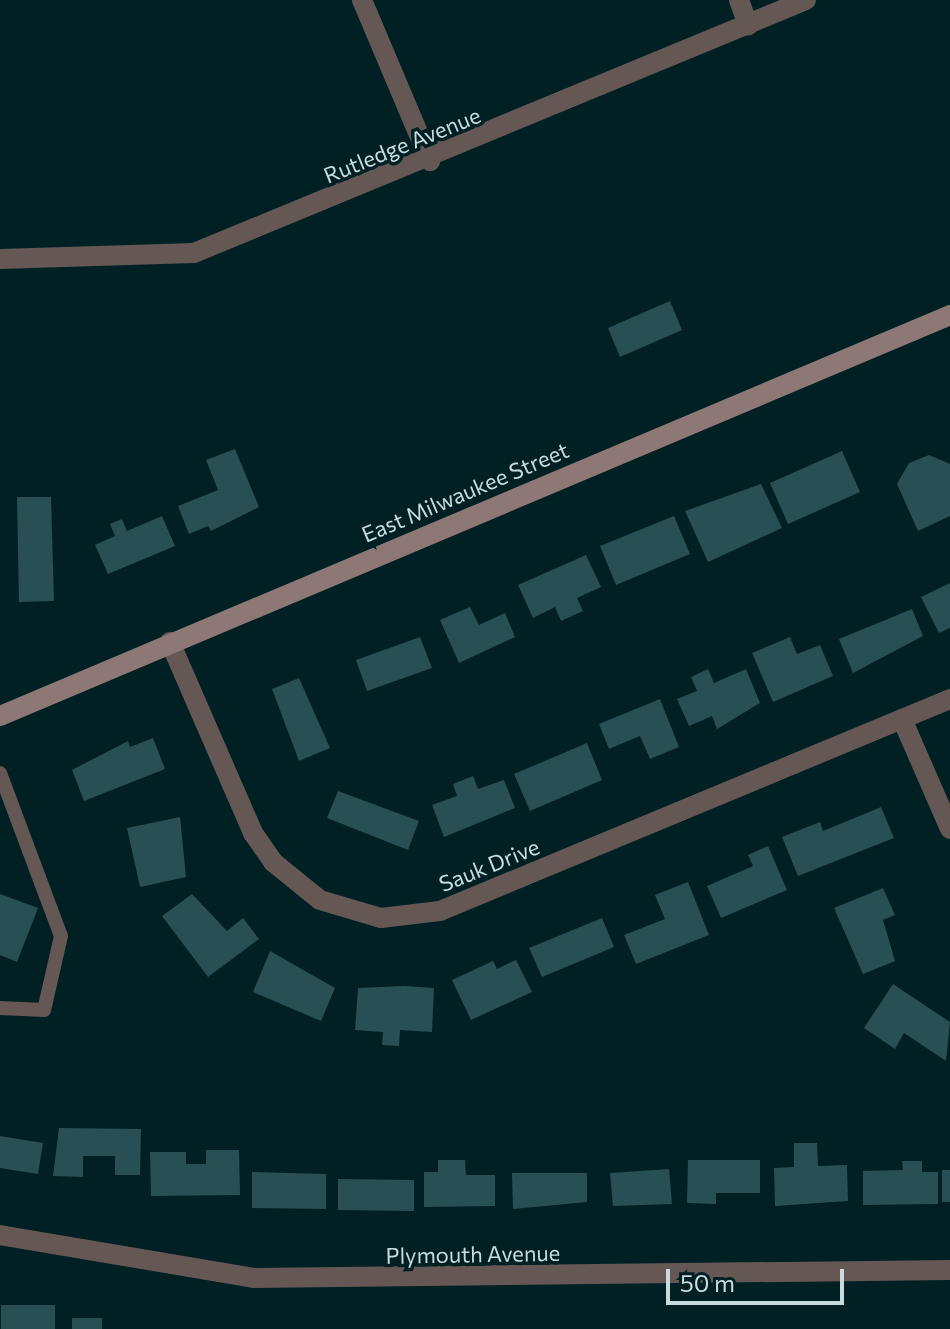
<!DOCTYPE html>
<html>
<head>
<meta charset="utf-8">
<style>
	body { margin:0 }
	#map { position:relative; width:950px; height:1329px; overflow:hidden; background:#002024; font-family:Commissioner,sans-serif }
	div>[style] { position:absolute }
	.building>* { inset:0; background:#284f53 }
	.service>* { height:14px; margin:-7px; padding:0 7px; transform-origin:7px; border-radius:7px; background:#645754 }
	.minor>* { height:20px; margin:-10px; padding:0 10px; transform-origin:10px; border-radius:10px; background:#645754 }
	.secondary>* { height:20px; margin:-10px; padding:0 10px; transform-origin:10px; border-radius:10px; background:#8d7875 }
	span { translate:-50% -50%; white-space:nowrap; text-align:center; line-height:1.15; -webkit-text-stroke:7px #002024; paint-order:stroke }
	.street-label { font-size:22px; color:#c9dbdd }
	.scale { position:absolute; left:666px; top:1269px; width:178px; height:36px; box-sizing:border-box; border:4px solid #c9dbdd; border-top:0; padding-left:10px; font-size:24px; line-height:28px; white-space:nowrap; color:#c9dbdd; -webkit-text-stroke:6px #002024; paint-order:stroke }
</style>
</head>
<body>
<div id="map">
	<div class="building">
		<i style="clip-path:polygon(670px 301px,682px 330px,620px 357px,608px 328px)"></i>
		<i style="clip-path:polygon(235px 449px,259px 507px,211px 531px,208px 526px,189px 534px,178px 506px,218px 490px,206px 460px)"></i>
		<i style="clip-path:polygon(842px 451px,860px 492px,788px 524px,770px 483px)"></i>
		<i style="clip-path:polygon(929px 455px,950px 464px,950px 516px,918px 531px,897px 484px,909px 463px)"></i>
		<i style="clip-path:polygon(761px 484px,782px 528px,708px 562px,685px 511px)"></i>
		<i style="clip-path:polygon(17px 497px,51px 497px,54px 601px,19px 602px)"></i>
		<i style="clip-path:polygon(162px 516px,175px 546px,108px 574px,95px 545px,115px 536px,110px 524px,122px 519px,127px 531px)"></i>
		<i style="clip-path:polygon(674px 516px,690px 554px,616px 585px,600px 546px)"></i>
		<i style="clip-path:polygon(586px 555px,601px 587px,577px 598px,583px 611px,561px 621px,555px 607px,533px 618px,518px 585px)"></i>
		<i style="clip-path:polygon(950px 583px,950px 628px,939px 633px,921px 597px)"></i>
		<i style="clip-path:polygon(470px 607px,479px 625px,505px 613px,515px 637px,459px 663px,440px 620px)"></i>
		<i style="clip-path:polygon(912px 609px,923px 636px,853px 673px,839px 639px)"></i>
		<i style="clip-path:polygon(420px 637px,432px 668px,367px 691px,356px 660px)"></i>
		<i style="clip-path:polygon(790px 637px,797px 654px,820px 645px,833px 676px,773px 702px,752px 653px)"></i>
		<i style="clip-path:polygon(708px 669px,714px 683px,746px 669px,760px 703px,717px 729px,712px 716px,689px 726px,677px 699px,697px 691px,691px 677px)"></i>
		<i style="clip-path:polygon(299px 678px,330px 748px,299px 761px,272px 689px)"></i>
		<i style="clip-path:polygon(660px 699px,679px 747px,650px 759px,640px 736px,609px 749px,599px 724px)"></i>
		<i style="clip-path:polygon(153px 738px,165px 769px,84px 801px,72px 770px,128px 741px,130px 747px)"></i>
		<i style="clip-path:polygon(587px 743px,602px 780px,530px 811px,514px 774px)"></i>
		<i style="clip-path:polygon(473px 776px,478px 789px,504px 780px,515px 808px,444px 837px,432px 805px,457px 796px,453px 784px)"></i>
		<i style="clip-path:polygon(338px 791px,419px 821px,408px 850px,327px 818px)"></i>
		<i style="clip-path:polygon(881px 807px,894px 838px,798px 876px,782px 837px,820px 822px,823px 831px)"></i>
		<i style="clip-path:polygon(180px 817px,186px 877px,140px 887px,127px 828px)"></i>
		<i style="clip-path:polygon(768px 846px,787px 890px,721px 918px,707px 886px,753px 866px,748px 855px)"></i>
		<i style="clip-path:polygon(688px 882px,709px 935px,636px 964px,624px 935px,665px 919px,655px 895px)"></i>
		<i style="clip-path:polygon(883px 888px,895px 915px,883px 920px,895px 961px,863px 974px,834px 908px)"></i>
		<i style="clip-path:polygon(0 894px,38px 908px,17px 962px,0 955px)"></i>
		<i style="clip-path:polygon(192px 894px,227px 931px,243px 918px,259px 939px,208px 977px,162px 916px)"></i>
		<i style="clip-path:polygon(602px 918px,614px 947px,542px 977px,529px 948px)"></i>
		<i style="clip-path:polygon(270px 951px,335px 988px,321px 1021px,253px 992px)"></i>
		<i style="clip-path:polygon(516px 960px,532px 992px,471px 1020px,452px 980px,493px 961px,497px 969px)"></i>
		<i style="clip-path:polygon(893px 984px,950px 1022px,946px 1061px,904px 1033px,895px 1049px,864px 1028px)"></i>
		<i style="clip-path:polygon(404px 986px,434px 988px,432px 1032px,400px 1030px,399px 1046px,382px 1045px,383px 1032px,355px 1030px,358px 988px)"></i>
		<i style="clip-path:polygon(59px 1128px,141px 1129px,140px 1175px,115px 1175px,115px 1156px,83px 1156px,83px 1177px,53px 1176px)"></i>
		<i style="clip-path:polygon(0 1136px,43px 1143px,38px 1174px,0 1168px)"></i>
		<i style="clip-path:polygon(794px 1143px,817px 1143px,818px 1166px,847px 1165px,848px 1201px,775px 1206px,774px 1168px,794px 1167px)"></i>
		<i style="clip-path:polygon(206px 1150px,239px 1150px,240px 1195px,151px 1196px,150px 1152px,186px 1152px,186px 1164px,206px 1164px)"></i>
		<i style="clip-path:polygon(438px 1160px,465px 1160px,466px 1175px,495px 1175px,495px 1206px,424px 1207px,424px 1172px,438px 1172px)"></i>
		<i style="clip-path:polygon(688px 1160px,760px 1160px,760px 1193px,716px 1193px,716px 1204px,687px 1203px)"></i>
		<i style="clip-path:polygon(902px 1161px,922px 1161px,922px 1172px,938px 1172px,938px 1204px,863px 1205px,863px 1171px,903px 1170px)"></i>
		<i style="clip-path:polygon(669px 1169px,672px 1204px,613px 1206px,610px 1173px)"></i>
		<i style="clip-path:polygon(942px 1170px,950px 1170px,950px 1202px,942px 1202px)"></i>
		<i style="clip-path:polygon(252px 1172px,326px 1174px,326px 1209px,252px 1208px)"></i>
		<i style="clip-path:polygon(512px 1173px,587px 1173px,587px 1202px,513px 1209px)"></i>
		<i style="clip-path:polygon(338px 1179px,414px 1180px,414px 1211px,338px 1210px)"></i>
		<i style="clip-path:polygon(1px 1305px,55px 1305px,55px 1329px,1px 1329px)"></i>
		<i style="clip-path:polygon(72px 1318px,102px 1318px,102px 1329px,72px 1329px)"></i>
	</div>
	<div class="service">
		<i style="left:0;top:773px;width:174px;rotate:69.5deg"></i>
		<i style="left:61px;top:936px;width:76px;rotate:102.9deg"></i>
		<i style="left:44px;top:1010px;width:44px;rotate:-177.4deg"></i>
	</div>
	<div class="minor">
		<i style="left:362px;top:0;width:175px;rotate:67.1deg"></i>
		<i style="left:739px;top:0;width:27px;rotate:70deg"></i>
		<i style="left:0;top:259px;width:194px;rotate:-1.8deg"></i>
		<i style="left:194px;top:253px;width:662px;rotate:-22.46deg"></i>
		<i style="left:170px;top:642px;width:208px;rotate:66.5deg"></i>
		<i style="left:253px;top:833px;width:35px;rotate:55deg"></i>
		<i style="left:273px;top:862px;width:60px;rotate:39deg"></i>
		<i style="left:320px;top:900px;width:64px;rotate:16.4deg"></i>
		<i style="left:381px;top:918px;width:59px;rotate:-6.8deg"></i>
		<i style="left:440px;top:911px;width:552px;rotate:-22.57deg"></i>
		<i style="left:902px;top:719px;width:120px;rotate:66.4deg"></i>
		<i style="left:0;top:1235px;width:257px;rotate:9.6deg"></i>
		<i style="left:253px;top:1278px;width:697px;rotate:-0.66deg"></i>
	</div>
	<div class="secondary">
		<i style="left:0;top:716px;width:1031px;rotate:-22.88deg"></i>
	</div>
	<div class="street-label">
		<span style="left:402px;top:145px;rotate:-22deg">Rutledge Avenue</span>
		<span style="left:465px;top:492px;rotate:-23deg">East Milwaukee Street</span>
		<span style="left:489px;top:865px;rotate:-22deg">Sauk Drive</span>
		<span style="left:473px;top:1254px;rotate:-1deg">Plymouth Avenue</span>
	</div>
	<div class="scale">50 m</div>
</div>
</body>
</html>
